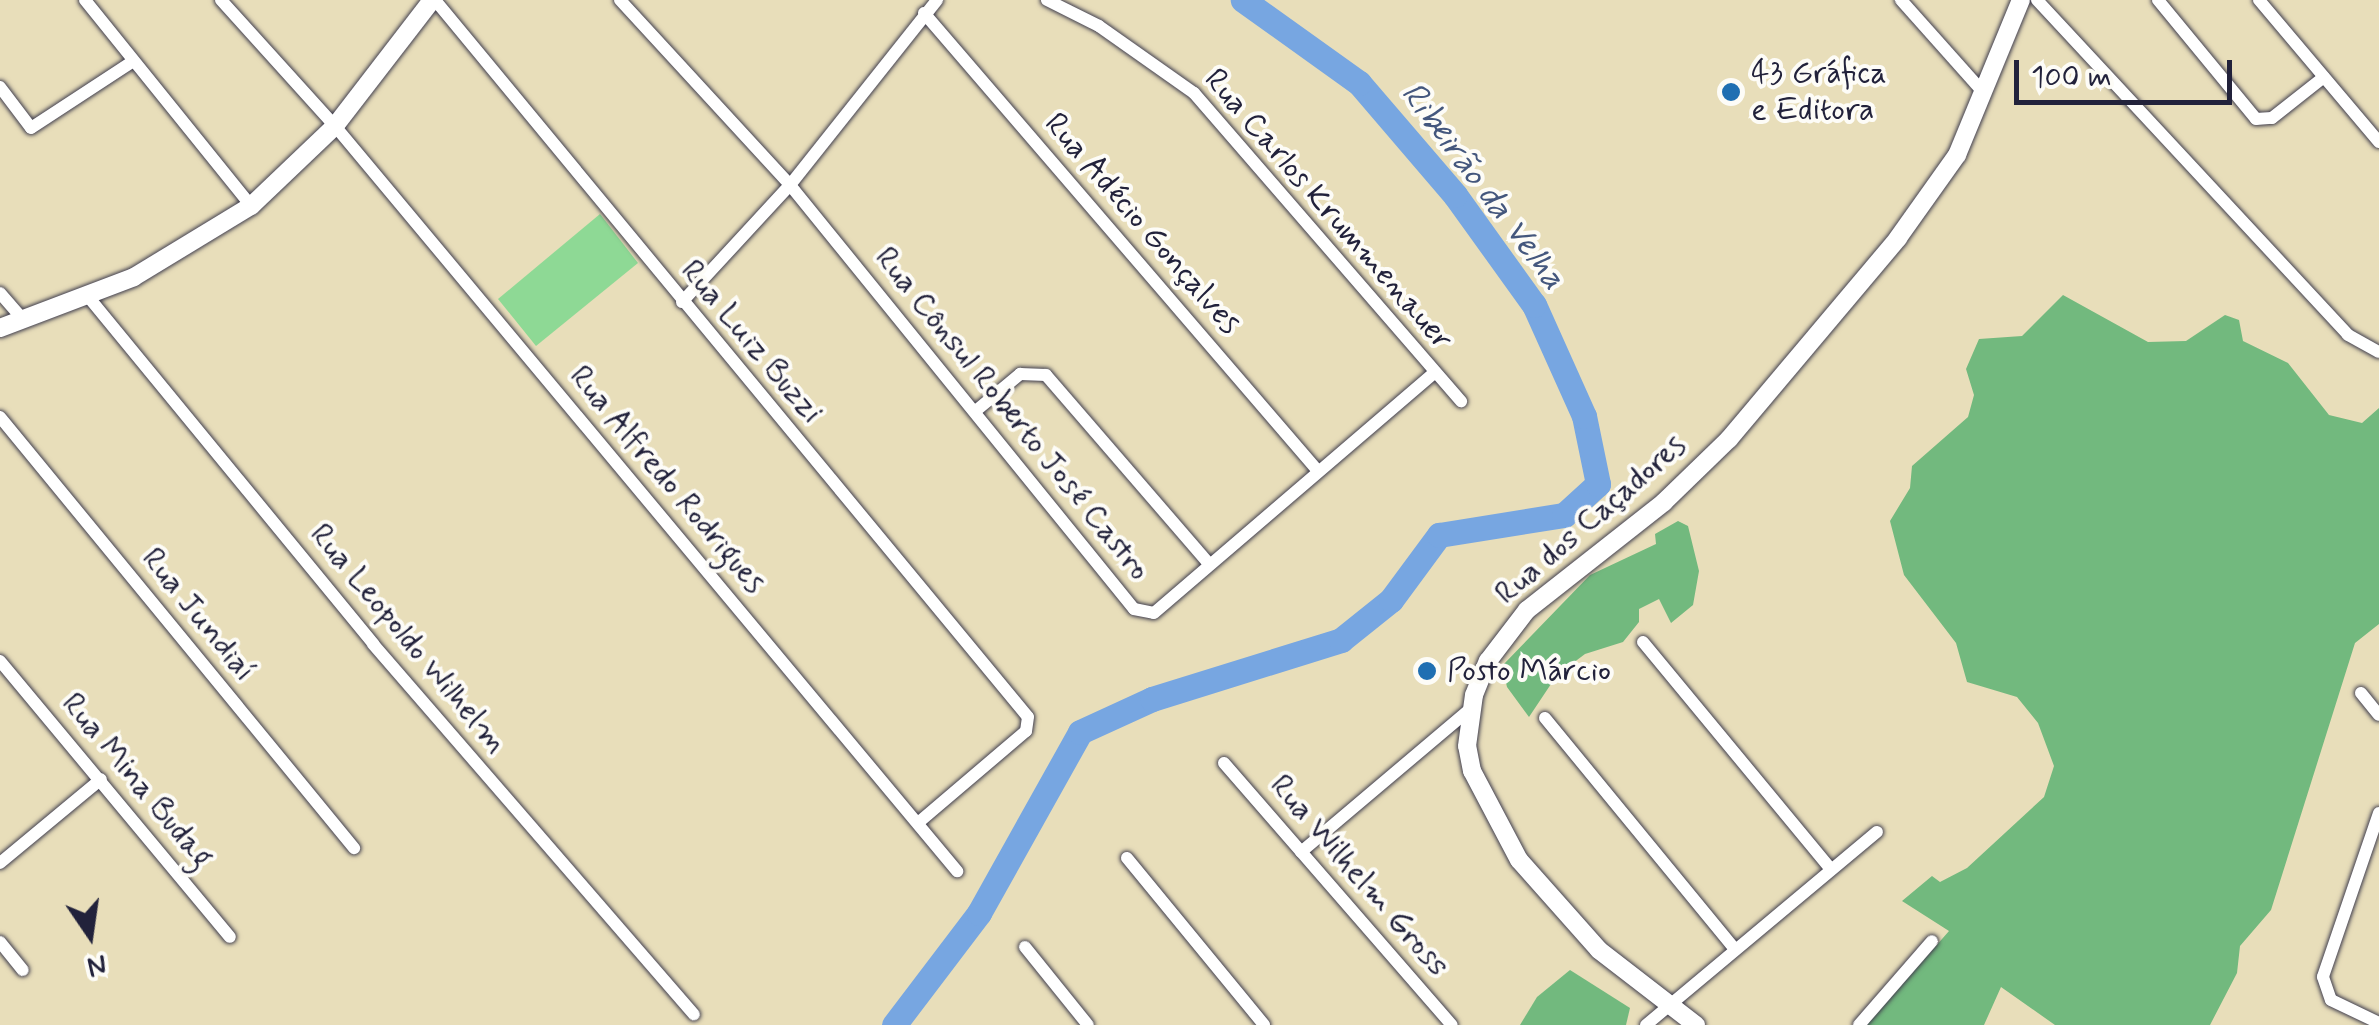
<!DOCTYPE html>
<html>
<head>
<meta charset="utf-8">
<style>
	body { margin:0 }
	#map { position:relative; width:2379px; height:1025px; overflow:hidden; background:#e8deba; font-family:Mynerve,sans-serif }
	div>[style] { position:absolute }
	.green>* { inset:0; background:#8ed995 }
	.forest>* { inset:0; background:#72b97e }
	.river>* { height:25px; margin:-12.5px; padding:0 12.5px; transform-origin:12.5px; border-radius:12.5px; background:#77a6e1 }
	.roads { filter:drop-shadow(0 0 2px #403e4e) drop-shadow(0 0 2px #403e4e) }
	.minor>* { height:12px; margin:-6px; padding:0 6px; transform-origin:6px; border-radius:6px; background:#fff }
	.secondary>* { height:18px; margin:-9px; padding:0 9px; transform-origin:9px; border-radius:9px; background:#fff }
	.dots>* { width:28px; height:28px; translate:-50% -50%; box-sizing:border-box; border:5px solid #fdfcf7; border-radius:50% }
	span { translate:-50% -50%; white-space:nowrap; text-align:center; line-height:1.15; -webkit-text-stroke:8px #fdfcf7; paint-order:stroke }
	.poi-label { font-size:32px; color:#22223b }
	.left { translate:0 -50%; text-align:left }
	.street-label { font-size:32px; color:#22223b }
	.water-label { font-size:35px; color:#44577d; font-style:italic }
	.north { position:absolute; left:40px; top:885px; width:100px; height:100px; -webkit-text-stroke:8px #fdfcf7; paint-order:stroke; rotate:167deg; font-size:28px; font-weight:700; line-height:40px; text-align:center; color:#22223b }
	.north::after { content:''; display:block; margin:auto; width:35px; height:45px; background:#22223b; clip-path:polygon(50% 0,100% 100%,50% 72%,0 100%) }
	.scale { position:absolute; left:2014px; top:60px; width:218px; height:45px; box-sizing:border-box; border:5px solid #22223b; border-top:0; padding-left:12px; font-size:30px; line-height:35px; white-space:nowrap; color:#22223b; -webkit-text-stroke:8px #fdfcf7; paint-order:stroke }
</style>
</head>
<body>
<div id="map">
	<div class="green">
		<i style="clip-path:polygon(600px 214px,638px 263px,536px 346px,498px 299px)"></i>
	</div>
	<div class="forest">
		<i style="clip-path:polygon(2063px 295px,2148px 342px,2186px 341px,2225px 315px,2239px 320px,2243px 341px,2288px 363px,2329px 415px,2362px 423px,2379px 408px,2379px 624px,2355px 643px,2271px 910px,2240px 946px,2237px 973px,2210px 1025px,2055px 1025px,2001px 987px,1984px 1025px,1867px 1025px,1949px 931px,1902px 901px,1932px 876px,1940px 882px,1967px 868px,2044px 797px,2054px 766px,2038px 723px,2017px 697px,1967px 682px,1956px 643px,1904px 575px,1890px 521px,1910px 488px,1912px 466px,1968px 417px,1974px 395px,1966px 369px,1979px 339px,2022px 336px)"></i>
		<i style="clip-path:polygon(1678px 521px,1688px 526px,1699px 571px,1693px 605px,1671px 623px,1659px 599px,1639px 609px,1639px 622px,1623px 642px,1585px 654px,1557px 675px,1529px 717px,1507px 687px,1502px 666px,1590px 575px,1656px 544px,1655px 534px)"></i>
		<i style="clip-path:polygon(1570px 970px,1630px 1008px,1626px 1025px,1520px 1025px,1537px 997px)"></i>
	</div>
	<div class="river">
		<i style="left:894px;top:1025px;width:141px;rotate:-52.8deg"></i>
		<i style="left:979px;top:913px;width:207px;rotate:-60.8deg"></i>
		<i style="left:1080px;top:732px;width:79px;rotate:-24.6deg"></i>
		<i style="left:1152px;top:699px;width:198px;rotate:-17.3deg"></i>
		<i style="left:1341px;top:640px;width:64px;rotate:-38.7deg"></i>
		<i style="left:1391px;top:600px;width:81px;rotate:-53.6deg"></i>
		<i style="left:1439px;top:535px;width:127px;rotate:-9.1deg"></i>
		<i style="left:1564px;top:515px;width:46px;rotate:-42.4deg"></i>
		<i style="left:1598px;top:484px;width:69px;rotate:-101.6deg"></i>
		<i style="left:1584px;top:416px;width:122px;rotate:-114.2deg"></i>
		<i style="left:1534px;top:305px;width:135px;rotate:-125.7deg"></i>
		<i style="left:1455px;top:195px;width:148px;rotate:-130.6deg"></i>
		<i style="left:1359px;top:83px;width:143px;rotate:-144.4deg"></i>
	</div>
	<div class="roads">
		<div class="minor">
			<i style="left:85px;top:0;width:265px;rotate:51.1deg"></i>
			<i style="left:221px;top:0;width:170px;rotate:47.9deg"></i>
			<i style="left:335px;top:126px;width:971px;rotate:50.14deg"></i>
			<i style="left:435px;top:0;width:930px;rotate:50.41deg"></i>
			<i style="left:1028px;top:717px;width:14px;rotate:98deg"></i>
			<i style="left:1026px;top:731px;width:142px;rotate:139.6deg"></i>
			<i style="left:620px;top:0;width:251px;rotate:47.4deg"></i>
			<i style="left:790px;top:185px;width:546px;rotate:50.95deg"></i>
			<i style="left:1134px;top:609px;width:20px;rotate:11deg"></i>
			<i style="left:1154px;top:613px;width:369px;rotate:-40.6deg"></i>
			<i style="left:1047px;top:0;width:58px;rotate:26.6deg"></i>
			<i style="left:1099px;top:26px;width:116px;rotate:35.2deg"></i>
			<i style="left:1194px;top:93px;width:408px;rotate:49.1deg"></i>
			<i style="left:1901px;top:0;width:125px;rotate:48.3deg"></i>
			<i style="left:2037px;top:0;width:457px;rotate:47.1deg"></i>
			<i style="left:2348px;top:335px;width:35px;rotate:29deg"></i>
			<i style="left:2158px;top:0;width:154px;rotate:50.5deg"></i>
			<i style="left:2256px;top:119px;width:16px;rotate:-4deg"></i>
			<i style="left:2272px;top:118px;width:66px;rotate:-38.3deg"></i>
			<i style="left:2259px;top:0;width:186px;rotate:49.8deg"></i>
			<i style="left:924px;top:13px;width:604px;rotate:49.3deg"></i>
			<i style="left:0;top:87px;width:51px;rotate:52.9deg"></i>
			<i style="left:31px;top:128px;width:121px;rotate:-33.2deg"></i>
			<i style="left:0;top:293px;width:30px;rotate:49deg"></i>
			<i style="left:86px;top:294px;width:453px;rotate:50.6deg"></i>
			<i style="left:373px;top:644px;width:490px;rotate:49.1deg"></i>
			<i style="left:682px;top:302px;width:159px;rotate:-47.3deg"></i>
			<i style="left:790px;top:185px;width:236px;rotate:-51.5deg"></i>
			<i style="left:978px;top:409px;width:55px;rotate:-39.8deg"></i>
			<i style="left:1020px;top:374px;width:26px;rotate:2deg"></i>
			<i style="left:1046px;top:375px;width:248px;rotate:49.2deg"></i>
			<i style="left:0;top:417px;width:558px;rotate:50.6deg"></i>
			<i style="left:1643px;top:642px;width:295px;rotate:50.4deg"></i>
			<i style="left:0;top:661px;width:359px;rotate:50.2deg"></i>
			<i style="left:2361px;top:693px;width:28px;rotate:51deg"></i>
			<i style="left:1545px;top:718px;width:296px;rotate:50.6deg"></i>
			<i style="left:1224px;top:763px;width:347px;rotate:49deg"></i>
			<i style="left:2379px;top:813px;width:173px;rotate:108.9deg"></i>
			<i style="left:2323px;top:977px;width:24px;rotate:71deg"></i>
			<i style="left:2331px;top:1000px;width:53px;rotate:25.6deg"></i>
			<i style="left:1301px;top:852px;width:221px;rotate:-40.2deg"></i>
			<i style="left:1127px;top:858px;width:216px;rotate:50.6deg"></i>
			<i style="left:0;top:863px;width:131px;rotate:-39.7deg"></i>
			<i style="left:0;top:942px;width:36px;rotate:51deg"></i>
			<i style="left:1025px;top:947px;width:100px;rotate:51.1deg"></i>
			<i style="left:1646px;top:1025px;width:301px;rotate:-39.9deg"></i>
			<i style="left:1859px;top:1025px;width:111px;rotate:-49deg"></i>
		</div>
		<div class="secondary">
			<i style="left:0;top:328px;width:143px;rotate:-20.8deg"></i>
			<i style="left:134px;top:277px;width:137px;rotate:-31.3deg"></i>
			<i style="left:251px;top:206px;width:116px;rotate:-43.6deg"></i>
			<i style="left:335px;top:126px;width:159px;rotate:-52.4deg"></i>
			<i style="left:1696px;top:1025px;width:123px;rotate:-142.3deg"></i>
			<i style="left:1599px;top:950px;width:120px;rotate:-131.6deg"></i>
			<i style="left:1519px;top:860px;width:101px;rotate:-117.8deg"></i>
			<i style="left:1472px;top:771px;width:25px;rotate:-101deg"></i>
			<i style="left:1467px;top:746px;width:51px;rotate:-82.2deg"></i>
			<i style="left:1474px;top:695px;width:37px;rotate:-68deg"></i>
			<i style="left:1488px;top:661px;width:64px;rotate:-52.6deg"></i>
			<i style="left:1527px;top:610px;width:174px;rotate:-38.2deg"></i>
			<i style="left:1664px;top:502px;width:91px;rotate:-44.1deg"></i>
			<i style="left:1729px;top:439px;width:263px;rotate:-49.9deg"></i>
			<i style="left:1898px;top:238px;width:102px;rotate:-54.6deg"></i>
			<i style="left:1957px;top:155px;width:168px;rotate:-67.6deg"></i>
		</div>
	</div>
	<div class="dots">
		<i style="left:1731px;top:92px;background:#1f6fb2"></i>
		<i style="left:1427px;top:671px;background:#1f6fb2"></i>
	</div>
	<div class="poi-label">
		<span class="left" style="left:1751px;top:92px">43 Gráfica<br>e Editora</span>
		<span class="left" style="left:1447px;top:671px">Posto Márcio</span>
	</div>
	<div class="street-label">
		<span style="left:1328px;top:210px;rotate:49deg">Rua Carlos Krummenauer</span>
		<span style="left:1142px;top:224px;rotate:49deg">Rua Adécio Gonçalves</span>
		<span style="left:751px;top:342px;rotate:50deg">Rua Luiz Buzzi</span>
		<span style="left:1012px;top:414px;rotate:51deg">Rua Cônsul Roberto José Castro</span>
		<span style="left:667px;top:480px;rotate:50deg">Rua Alfredo Rodrigues</span>
		<span style="left:1591px;top:520px;rotate:-41deg">Rua dos Caçadores</span>
		<span style="left:198px;top:615px;rotate:51deg">Rua Jundiaí</span>
		<span style="left:408px;top:639px;rotate:50deg">Rua Leopoldo Wilhelm</span>
		<span style="left:137px;top:781px;rotate:50deg">Rua Mina Budag</span>
		<span style="left:1359px;top:876px;rotate:49deg">Rua Wilhelm Gross</span>
	</div>
	<div class="water-label">
		<span style="left:1483px;top:186px;rotate:53deg">Ribeirão da Velha</span>
	</div>
	<div class="north">N</div>
	<div class="scale">100 m</div>
</div>
</body>
</html>
